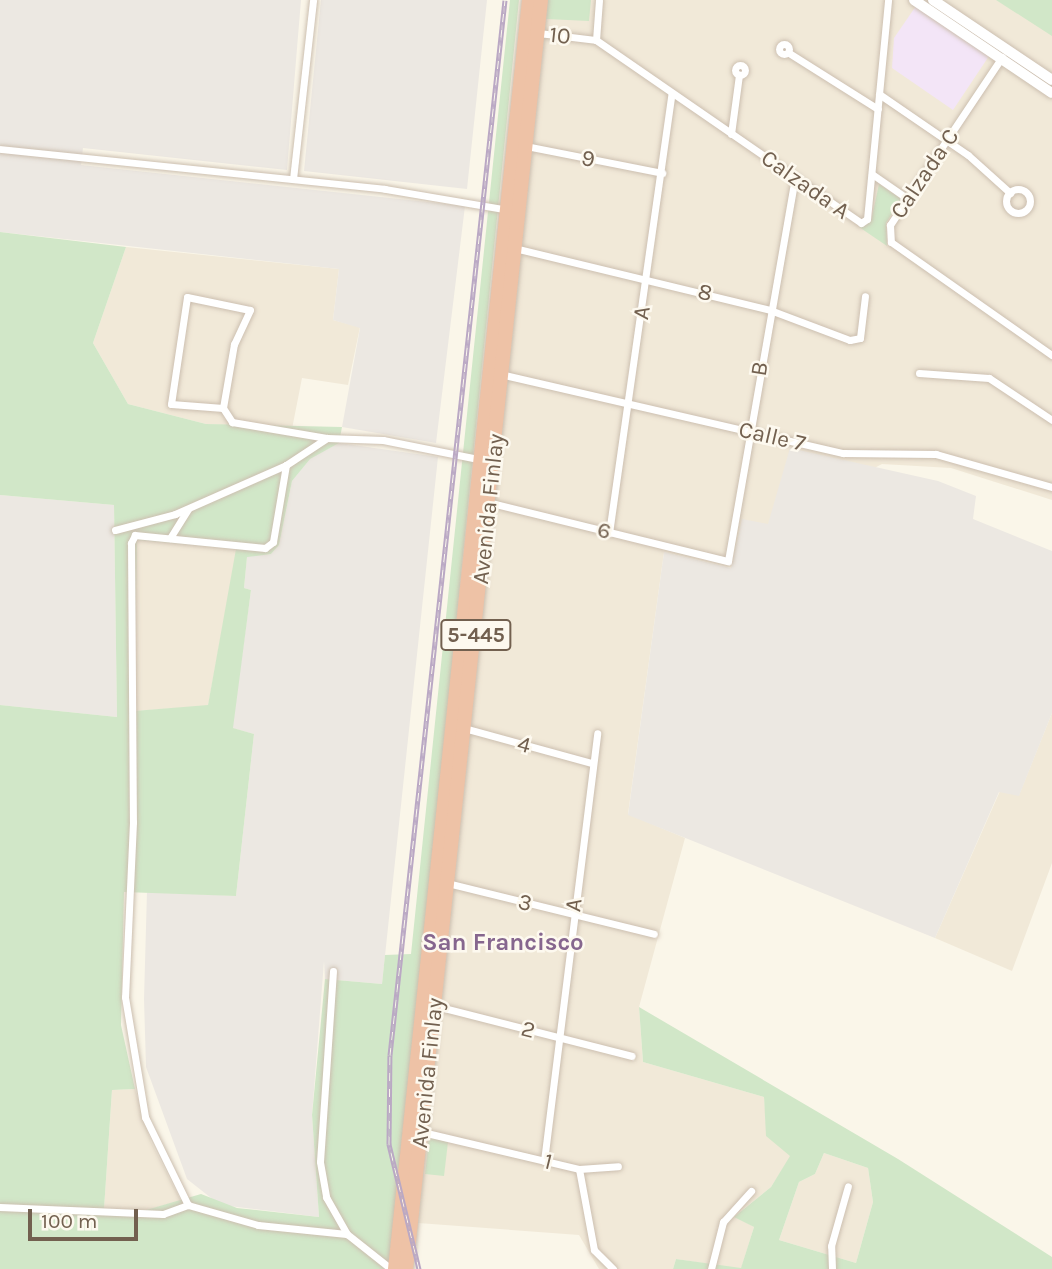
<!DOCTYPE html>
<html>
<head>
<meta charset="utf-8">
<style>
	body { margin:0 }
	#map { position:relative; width:1052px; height:1269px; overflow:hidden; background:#faf6e9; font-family:Karla,sans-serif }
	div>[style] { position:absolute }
	.residential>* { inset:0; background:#f1e9d8 }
	.industrial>* { inset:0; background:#ece8e2 }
	.education>* { inset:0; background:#f3e5f7 }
	.green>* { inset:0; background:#d1e7c8 }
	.roads { filter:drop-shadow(0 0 2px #ccbfb0) drop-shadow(0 0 2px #ccbfb0) }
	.street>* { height:7px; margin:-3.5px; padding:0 3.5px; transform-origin:3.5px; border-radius:3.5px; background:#fff }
	.street>.ring { margin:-3.5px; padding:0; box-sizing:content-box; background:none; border:7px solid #fff; border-radius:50% }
	.secondary>* { height:10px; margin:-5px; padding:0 5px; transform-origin:5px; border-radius:5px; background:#fff }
	.highway>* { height:14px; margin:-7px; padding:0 7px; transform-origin:7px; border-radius:7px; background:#eec2a6 }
	.rail>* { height:5px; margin-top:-2.5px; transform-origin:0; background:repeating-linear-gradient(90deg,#fdf9ef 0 8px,#baa8c4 0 16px); box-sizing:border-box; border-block:2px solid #baa8c4 }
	span { translate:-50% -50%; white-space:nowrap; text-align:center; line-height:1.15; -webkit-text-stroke:5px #fdf9ef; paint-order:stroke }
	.shield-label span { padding:2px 5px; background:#fdf9ef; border:2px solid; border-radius:5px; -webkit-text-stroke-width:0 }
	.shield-label { font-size:21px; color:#72604f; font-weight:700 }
	.street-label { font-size:23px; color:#72604f }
	.neighbourhood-label { font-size:24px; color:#86668e; font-weight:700 }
	.scale { position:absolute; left:28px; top:1209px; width:110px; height:32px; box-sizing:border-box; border:4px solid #72604f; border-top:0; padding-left:9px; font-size:21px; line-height:24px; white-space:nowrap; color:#72604f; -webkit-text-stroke:5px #fdf9ef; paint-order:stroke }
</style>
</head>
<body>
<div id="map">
	<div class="residential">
		<i style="clip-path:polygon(548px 0,1052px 0,1052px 500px,951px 468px,882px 464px,768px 524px,732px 568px,664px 552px,628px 814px,685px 838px,639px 1007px,643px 1062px,764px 1097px,767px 1136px,791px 1156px,771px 1187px,735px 1216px,754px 1227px,741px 1269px,676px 1259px,673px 1269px,599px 1269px,579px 1235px,418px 1223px)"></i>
		<i style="clip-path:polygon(126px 247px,339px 269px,333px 320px,360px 327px,348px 385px,302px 378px,292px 429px,206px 424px,128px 404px,93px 343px)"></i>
		<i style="clip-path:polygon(136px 540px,237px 549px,208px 706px,134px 711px)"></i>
		<i style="clip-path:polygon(1052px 713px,1052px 863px,1012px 971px,935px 938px,1000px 791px,1019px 795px)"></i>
		<i style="clip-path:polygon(135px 1089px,151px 1142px,181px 1201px,146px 1210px,104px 1209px,112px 1090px)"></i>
		<i style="clip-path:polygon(824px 1153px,868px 1168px,873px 1202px,856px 1263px,779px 1240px,799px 1182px,815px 1174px)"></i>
	</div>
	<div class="industrial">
		<i style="clip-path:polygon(0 0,301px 0,287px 170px,83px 148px,81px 165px,465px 206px,436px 443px,342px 427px,360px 328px,333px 320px,339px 269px,0 232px)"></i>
		<i style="clip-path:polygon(321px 0,487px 0,467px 189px,304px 171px)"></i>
		<i style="clip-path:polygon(339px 443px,438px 457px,382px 984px,325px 979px,324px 961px,312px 1115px,319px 1217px,220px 1205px,187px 1179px,146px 1067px,144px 999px,147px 891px,236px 896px,254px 734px,232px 728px,251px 590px,244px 588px,247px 556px,271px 554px,279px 545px,292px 481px,310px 458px)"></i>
		<i style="clip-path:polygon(790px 448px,938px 481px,976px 496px,973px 519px,1052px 551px,1052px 713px,1019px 796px,999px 792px,935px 938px,628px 815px,664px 552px,731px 568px,742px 519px,768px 524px)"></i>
		<i style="clip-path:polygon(0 495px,114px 505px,117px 717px,0 705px)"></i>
	</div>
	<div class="education">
		<i style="clip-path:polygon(916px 6px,989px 56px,953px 110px,892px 68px,894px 38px)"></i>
	</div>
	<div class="green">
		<i style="clip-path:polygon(evenodd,510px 0,519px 0,391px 1269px,0 1269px,0 705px,117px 717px,114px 505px,0 495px,0 232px,126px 247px,93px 343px,128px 404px,206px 424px,342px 427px,339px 443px,310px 459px,292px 481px,279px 545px,271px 554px,247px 557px,244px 588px,251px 590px,233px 728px,254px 734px,236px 896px,124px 892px,121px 1025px,135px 1089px,112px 1090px,104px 1209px,146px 1210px,201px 1194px,237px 1208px,319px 1217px,312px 1115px,325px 979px,382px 984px,385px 955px,411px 954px,510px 0,137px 540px,236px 549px,208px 705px,134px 711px,137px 540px)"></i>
		<i style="clip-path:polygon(548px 0,591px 0,589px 21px,546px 19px)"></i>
		<i style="clip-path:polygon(996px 0,1052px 0,1052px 36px)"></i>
		<i style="clip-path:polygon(879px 184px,901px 199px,886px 223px,887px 246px,859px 227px,871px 221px)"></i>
		<i style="clip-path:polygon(evenodd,639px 1007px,898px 1159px,1052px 1257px,1052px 1269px,673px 1269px,676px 1259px,741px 1268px,754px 1227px,734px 1217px,771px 1187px,790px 1156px,766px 1136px,764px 1097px,643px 1062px,639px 1007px,824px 1153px,868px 1168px,873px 1202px,856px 1263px,779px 1240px,799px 1182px,815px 1174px,824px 1153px)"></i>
		<i style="clip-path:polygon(429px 1137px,448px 1142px,444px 1176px,425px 1174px)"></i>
	</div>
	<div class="roads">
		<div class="street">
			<i style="left:538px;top:33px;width:58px;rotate:6.9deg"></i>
			<i style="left:596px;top:40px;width:322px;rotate:34.6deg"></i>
			<i style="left:861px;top:223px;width:7px;rotate:-34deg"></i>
			<i style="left:867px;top:219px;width:220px;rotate:-84.5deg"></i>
			<i style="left:596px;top:40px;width:40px;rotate:-85.7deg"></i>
			<i class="ring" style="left:779px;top:44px;width:3px;height:3px"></i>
			<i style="left:789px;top:53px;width:105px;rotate:32.2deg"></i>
			<i style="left:1002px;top:57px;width:202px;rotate:123.7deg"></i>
			<i style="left:890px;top:225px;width:17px;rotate:87deg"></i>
			<i style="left:891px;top:242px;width:197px;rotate:35.1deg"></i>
			<i class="ring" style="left:735px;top:65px;width:3px;height:3px"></i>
			<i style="left:879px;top:94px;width:108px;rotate:34.4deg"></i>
			<i style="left:968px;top:155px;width:57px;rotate:42.1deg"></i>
			<i style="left:731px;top:134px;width:60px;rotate:-82.3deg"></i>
			<i style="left:526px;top:146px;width:139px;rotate:11.2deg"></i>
			<i style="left:0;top:149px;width:387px;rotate:5.9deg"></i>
			<i style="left:385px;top:189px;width:126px;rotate:9.6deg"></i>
			<i style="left:872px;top:174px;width:44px;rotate:34.8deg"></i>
			<i style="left:293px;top:179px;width:180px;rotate:-83.6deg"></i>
			<i class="ring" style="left:1006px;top:189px;width:17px;height:17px"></i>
			<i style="left:514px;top:248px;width:263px;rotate:13.6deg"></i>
			<i style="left:770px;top:310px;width:85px;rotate:20.6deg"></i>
			<i style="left:850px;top:340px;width:10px;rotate:-11deg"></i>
			<i style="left:860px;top:338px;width:42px;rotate:-83.2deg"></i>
			<i style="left:919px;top:373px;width:70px;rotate:4.1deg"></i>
			<i style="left:989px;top:378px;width:76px;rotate:33.7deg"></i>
			<i style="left:500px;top:374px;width:352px;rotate:13deg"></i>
			<i style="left:843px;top:453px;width:93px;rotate:0.6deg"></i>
			<i style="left:936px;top:454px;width:121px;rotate:15.9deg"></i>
			<i style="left:223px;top:408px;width:52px;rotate:-175.6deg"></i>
			<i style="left:171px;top:404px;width:108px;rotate:-81.5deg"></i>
			<i style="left:187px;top:297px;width:64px;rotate:11.7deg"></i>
			<i style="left:250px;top:310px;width:38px;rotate:115deg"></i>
			<i style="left:234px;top:344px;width:65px;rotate:99.8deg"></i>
			<i style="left:223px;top:408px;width:17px;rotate:57deg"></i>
			<i style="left:232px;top:422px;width:96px;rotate:9.6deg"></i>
			<i style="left:286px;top:465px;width:78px;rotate:99.6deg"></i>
			<i style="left:273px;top:542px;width:10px;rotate:143deg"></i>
			<i style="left:265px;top:548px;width:131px;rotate:-174.3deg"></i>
			<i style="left:135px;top:535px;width:9px;rotate:117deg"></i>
			<i style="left:131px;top:543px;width:279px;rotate:89.6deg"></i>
			<i style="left:133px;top:822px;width:175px;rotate:92.6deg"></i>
			<i style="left:125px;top:997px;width:122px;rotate:80.5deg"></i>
			<i style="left:145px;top:1117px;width:98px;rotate:64deg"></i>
			<i style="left:188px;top:1205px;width:73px;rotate:15.9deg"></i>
			<i style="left:258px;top:1225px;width:89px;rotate:5.8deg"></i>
			<i style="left:347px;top:1234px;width:56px;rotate:38.5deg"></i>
			<i style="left:487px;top:502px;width:248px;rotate:13.8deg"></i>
			<i style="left:728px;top:561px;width:389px;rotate:-80.1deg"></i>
			<i style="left:115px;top:530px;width:62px;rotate:-14.9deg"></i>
			<i style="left:175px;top:514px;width:121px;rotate:-23.8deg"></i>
			<i style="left:286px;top:465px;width:49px;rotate:-33.4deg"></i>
			<i style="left:327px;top:438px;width:56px;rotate:2deg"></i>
			<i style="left:383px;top:440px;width:102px;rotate:11.3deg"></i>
			<i style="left:609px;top:533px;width:444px;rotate:-81.9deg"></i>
			<i style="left:170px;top:538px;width:34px;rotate:-58deg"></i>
			<i style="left:464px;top:728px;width:132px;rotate:15.4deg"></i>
			<i style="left:447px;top:883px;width:213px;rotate:13.8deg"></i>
			<i style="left:333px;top:971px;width:191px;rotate:93.9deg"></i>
			<i style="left:320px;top:1162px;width:36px;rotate:80deg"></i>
			<i style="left:326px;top:1197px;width:43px;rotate:60.4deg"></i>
			<i style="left:432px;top:1005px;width:206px;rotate:14.3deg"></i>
			<i style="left:418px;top:1131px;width:165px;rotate:13.3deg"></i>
			<i style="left:579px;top:1169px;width:39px;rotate:-4deg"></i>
			<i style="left:544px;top:1161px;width:431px;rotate:-82.9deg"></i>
			<i style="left:579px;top:1169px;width:82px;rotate:79.5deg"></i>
			<i style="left:594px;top:1250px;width:27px;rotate:45deg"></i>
			<i style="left:0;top:1207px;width:163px;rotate:2.5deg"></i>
			<i style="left:163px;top:1214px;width:27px;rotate:-20deg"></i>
			<i style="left:711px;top:1269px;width:49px;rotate:-75.7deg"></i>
			<i style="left:723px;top:1222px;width:42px;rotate:-47.9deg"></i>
			<i style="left:832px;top:1269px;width:23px;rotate:-92deg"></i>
			<i style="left:831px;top:1246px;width:62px;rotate:-74.2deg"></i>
		</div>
		<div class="secondary">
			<i style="left:914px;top:0;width:166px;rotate:34deg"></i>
			<i style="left:933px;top:0;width:143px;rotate:33.9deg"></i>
		</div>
		<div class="highway">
			<i style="left:395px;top:1269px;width:1276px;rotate:-83.97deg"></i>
			<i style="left:406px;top:1269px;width:1276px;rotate:-83.93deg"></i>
		</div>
	</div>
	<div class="rail">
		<i style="left:419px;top:1269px;width:129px;rotate:-103.5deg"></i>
		<i style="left:389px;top:1144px;width:89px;rotate:-89.4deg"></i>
		<i style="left:390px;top:1055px;width:1061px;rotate:-83.78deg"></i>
	</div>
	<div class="shield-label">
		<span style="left:476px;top:635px">5-445</span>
	</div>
	<div class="street-label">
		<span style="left:560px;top:36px;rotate:6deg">10</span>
		<span style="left:588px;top:159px;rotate:11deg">9</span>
		<span style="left:925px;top:174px;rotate:-56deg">Calzada C</span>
		<span style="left:805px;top:185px;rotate:35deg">Calzada A</span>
		<span style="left:705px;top:293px;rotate:14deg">8</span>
		<span style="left:642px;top:313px;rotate:-81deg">A</span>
		<span style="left:760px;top:369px;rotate:-81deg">B</span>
		<span style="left:772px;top:437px;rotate:13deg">Calle 7</span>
		<span style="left:489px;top:509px;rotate:-84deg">Avenida Finlay</span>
		<span style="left:604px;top:531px;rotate:14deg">6</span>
		<span style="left:524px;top:745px;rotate:15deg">4</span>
		<span style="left:525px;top:903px;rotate:14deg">3</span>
		<span style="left:574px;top:905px;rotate:-83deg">A</span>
		<span style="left:528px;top:1030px;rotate:14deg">2</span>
		<span style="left:428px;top:1073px;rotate:-84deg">Avenida Finlay</span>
		<span style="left:548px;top:1162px;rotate:14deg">1</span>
	</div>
	<div class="neighbourhood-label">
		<span style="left:503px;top:943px">San Francisco</span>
	</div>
	<div class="scale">100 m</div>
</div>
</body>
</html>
